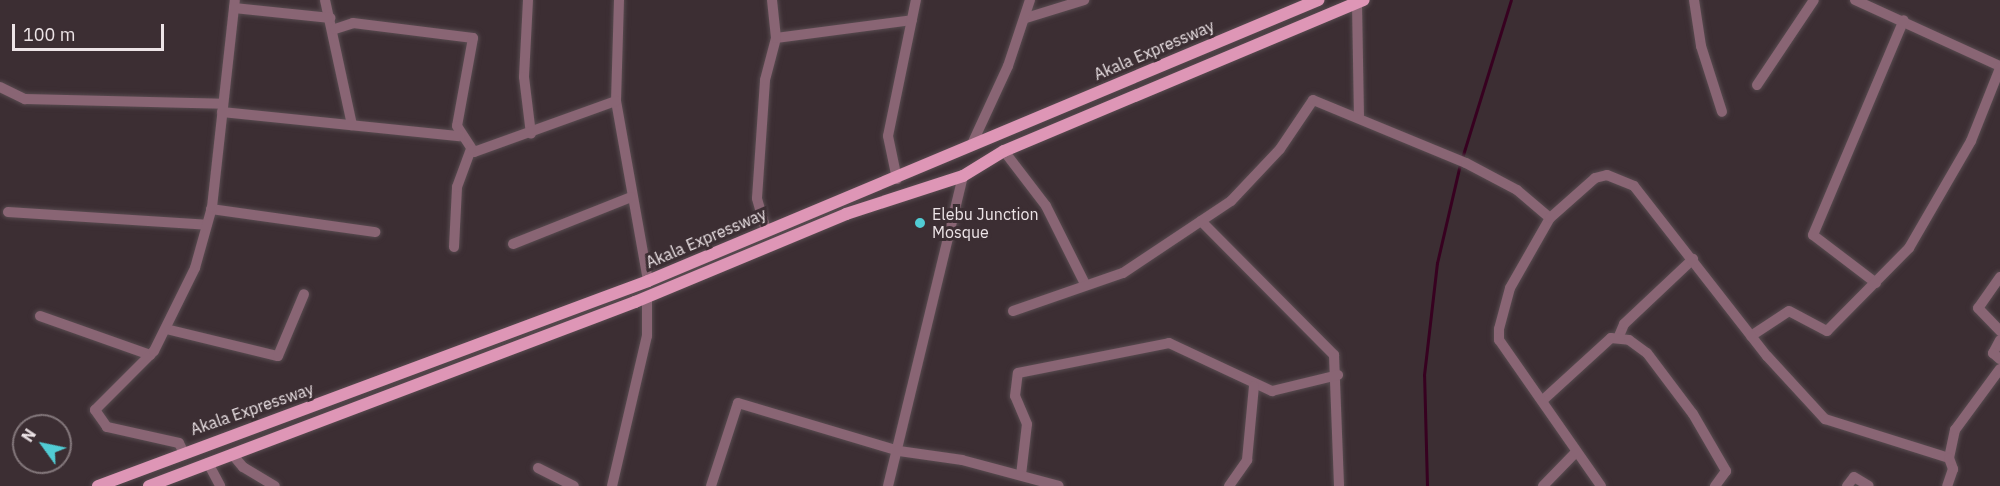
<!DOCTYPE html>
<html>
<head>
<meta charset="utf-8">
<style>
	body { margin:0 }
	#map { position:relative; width:2000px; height:486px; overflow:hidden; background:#3c2e33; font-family:"IBM Plex Sans",sans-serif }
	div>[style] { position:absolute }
	.stream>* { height:3px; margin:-1.5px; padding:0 1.5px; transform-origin:1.5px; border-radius:1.5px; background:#370120 }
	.roads { filter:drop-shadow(0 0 2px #584b50) drop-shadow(0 0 2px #584b50) }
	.minor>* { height:10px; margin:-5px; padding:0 5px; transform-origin:5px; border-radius:5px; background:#896574 }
	.major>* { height:12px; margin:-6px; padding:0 6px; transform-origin:6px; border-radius:6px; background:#de96b6 }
	.dots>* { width:16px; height:16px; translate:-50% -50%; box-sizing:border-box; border:3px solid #3c2e33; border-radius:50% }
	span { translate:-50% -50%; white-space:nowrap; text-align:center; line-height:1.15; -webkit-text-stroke:6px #3c2e33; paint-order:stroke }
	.street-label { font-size:16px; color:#ede4e7 }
	.poi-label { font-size:16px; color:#ede4e7 }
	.left { translate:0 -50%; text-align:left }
	.north { position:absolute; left:12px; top:414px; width:60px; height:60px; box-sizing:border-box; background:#3c2e33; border:2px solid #83777b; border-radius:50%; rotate:303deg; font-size:16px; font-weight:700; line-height:24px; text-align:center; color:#ede4e7 }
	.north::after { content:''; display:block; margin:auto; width:21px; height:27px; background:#51ccd4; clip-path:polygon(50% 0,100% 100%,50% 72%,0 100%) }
	.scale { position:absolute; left:12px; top:24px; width:152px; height:27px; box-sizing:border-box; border:3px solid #ede4e7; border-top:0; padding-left:8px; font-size:18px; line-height:21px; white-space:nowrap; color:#ede4e7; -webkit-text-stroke:4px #3c2e33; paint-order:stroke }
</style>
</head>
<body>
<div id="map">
	<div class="stream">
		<i style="left:1462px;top:158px;width:165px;rotate:-72.8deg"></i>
		<i style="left:1427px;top:486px;width:111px;rotate:-91.5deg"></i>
		<i style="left:1424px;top:375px;width:113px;rotate:-83.4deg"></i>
		<i style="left:1437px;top:263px;width:102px;rotate:-76.9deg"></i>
	</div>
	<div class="roads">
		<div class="minor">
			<i style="left:325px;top:0;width:128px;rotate:77.8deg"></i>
			<i style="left:528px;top:0;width:77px;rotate:93deg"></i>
			<i style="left:524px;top:77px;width:57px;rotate:83deg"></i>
			<i style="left:619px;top:0;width:101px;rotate:91.7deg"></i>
			<i style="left:616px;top:101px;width:183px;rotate:79.9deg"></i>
			<i style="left:1694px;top:0;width:47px;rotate:81.3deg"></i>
			<i style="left:1701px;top:46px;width:69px;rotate:72.3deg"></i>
			<i style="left:1855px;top:0;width:159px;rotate:24.5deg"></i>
			<i style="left:1357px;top:3px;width:114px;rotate:89deg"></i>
			<i style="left:234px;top:8px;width:97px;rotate:5.9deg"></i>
			<i style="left:1026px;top:18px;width:61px;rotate:-17.2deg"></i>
			<i style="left:335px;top:29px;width:19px;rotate:-18deg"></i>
			<i style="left:353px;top:23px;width:121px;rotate:7.1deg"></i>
			<i style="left:473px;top:38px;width:89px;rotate:100.3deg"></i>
			<i style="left:457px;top:126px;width:31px;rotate:57deg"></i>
			<i style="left:474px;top:152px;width:151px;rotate:-19.8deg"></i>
			<i style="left:776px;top:38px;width:137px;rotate:-7.5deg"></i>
			<i style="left:1757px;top:85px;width:102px;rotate:-56.2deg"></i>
			<i style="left:0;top:87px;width:28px;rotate:26deg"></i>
			<i style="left:25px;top:99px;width:198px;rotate:1.4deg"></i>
			<i style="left:222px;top:112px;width:239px;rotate:5.8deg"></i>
			<i style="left:972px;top:144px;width:86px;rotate:-65.2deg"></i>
			<i style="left:1008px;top:66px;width:70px;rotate:-71.6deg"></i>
			<i style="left:1004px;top:151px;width:69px;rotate:52.6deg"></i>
			<i style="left:1046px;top:206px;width:85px;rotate:63.4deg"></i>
			<i style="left:897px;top:179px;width:44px;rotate:-101.8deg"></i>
			<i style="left:888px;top:136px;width:139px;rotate:-78.4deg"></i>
			<i style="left:211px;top:209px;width:166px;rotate:8deg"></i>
			<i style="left:8px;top:212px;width:199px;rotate:3.7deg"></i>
			<i style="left:1201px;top:221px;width:189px;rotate:45.2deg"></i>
			<i style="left:1334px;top:355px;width:131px;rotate:87.8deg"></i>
			<i style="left:766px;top:230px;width:33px;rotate:-106deg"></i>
			<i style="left:757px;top:198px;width:118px;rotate:-86.1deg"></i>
			<i style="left:765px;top:80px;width:43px;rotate:-75.3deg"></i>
			<i style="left:776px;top:38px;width:38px;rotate:-96deg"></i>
			<i style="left:513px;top:244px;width:127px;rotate:-21.7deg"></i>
			<i style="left:454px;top:247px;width:60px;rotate:-87.1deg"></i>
			<i style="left:457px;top:187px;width:40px;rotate:-69.8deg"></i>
			<i style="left:2000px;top:277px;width:38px;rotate:125deg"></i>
			<i style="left:1978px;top:308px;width:32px;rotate:46deg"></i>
			<i style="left:1876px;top:283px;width:79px;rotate:-142.7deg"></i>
			<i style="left:1813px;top:235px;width:233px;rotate:-67.1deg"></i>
			<i style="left:1013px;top:311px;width:116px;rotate:-19.1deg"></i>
			<i style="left:1123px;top:273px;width:130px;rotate:-33.7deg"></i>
			<i style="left:1231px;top:201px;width:71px;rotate:-46.7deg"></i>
			<i style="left:1280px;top:149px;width:59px;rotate:-56deg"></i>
			<i style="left:1313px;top:100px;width:165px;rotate:22.4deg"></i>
			<i style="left:1466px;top:163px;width:58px;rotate:27.9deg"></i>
			<i style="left:1517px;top:190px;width:43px;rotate:40.3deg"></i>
			<i style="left:40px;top:316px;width:117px;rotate:19.5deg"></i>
			<i style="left:166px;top:329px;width:115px;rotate:13.6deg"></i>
			<i style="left:278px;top:356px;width:67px;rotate:-67.2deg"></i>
			<i style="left:1619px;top:336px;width:13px;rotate:-67deg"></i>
			<i style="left:1624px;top:324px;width:95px;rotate:-43.3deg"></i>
			<i style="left:1751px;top:336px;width:45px;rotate:-33.3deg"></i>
			<i style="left:1789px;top:311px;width:43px;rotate:27.8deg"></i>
			<i style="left:1827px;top:331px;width:117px;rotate:-45.3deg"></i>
			<i style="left:1909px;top:248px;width:124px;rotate:-59.9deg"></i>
			<i style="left:1971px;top:141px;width:79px;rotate:-68.3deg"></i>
			<i style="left:2000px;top:340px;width:15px;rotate:118deg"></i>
			<i style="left:1993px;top:353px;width:9px;rotate:41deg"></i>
			<i style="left:1543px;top:400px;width:92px;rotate:-42.4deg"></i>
			<i style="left:1611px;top:338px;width:18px;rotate:6deg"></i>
			<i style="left:1629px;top:340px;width:22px;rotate:36deg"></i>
			<i style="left:1647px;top:353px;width:76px;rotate:53deg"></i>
			<i style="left:1693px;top:414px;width:66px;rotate:59.9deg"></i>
			<i style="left:1726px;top:471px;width:19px;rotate:126deg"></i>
			<i style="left:183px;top:451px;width:9px;rotate:-117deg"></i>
			<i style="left:179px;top:443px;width:74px;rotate:-167.5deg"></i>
			<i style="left:107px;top:427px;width:21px;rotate:-125deg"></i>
			<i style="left:95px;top:410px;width:83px;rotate:-45deg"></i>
			<i style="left:154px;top:351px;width:93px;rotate:-63.7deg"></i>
			<i style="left:195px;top:268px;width:63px;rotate:-74.4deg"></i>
			<i style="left:212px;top:207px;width:208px;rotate:-83.7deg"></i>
			<i style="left:232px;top:454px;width:17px;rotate:50deg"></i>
			<i style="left:243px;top:467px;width:37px;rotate:31deg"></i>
			<i style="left:1949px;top:458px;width:29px;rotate:-78deg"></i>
			<i style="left:1955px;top:430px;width:76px;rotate:-53.6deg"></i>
			<i style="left:208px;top:463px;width:26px;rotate:62deg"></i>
			<i style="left:538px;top:468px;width:40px;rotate:26.6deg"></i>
			<i style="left:1021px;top:475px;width:51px;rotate:-83.3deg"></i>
			<i style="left:1027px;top:424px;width:30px;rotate:-113deg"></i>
			<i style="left:1015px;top:396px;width:23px;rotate:-83deg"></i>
			<i style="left:1018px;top:373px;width:154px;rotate:-11.2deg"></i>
			<i style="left:1169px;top:343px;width:114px;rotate:25deg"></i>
			<i style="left:1272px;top:391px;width:68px;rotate:-13.6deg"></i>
			<i style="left:612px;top:486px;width:154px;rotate:-76.9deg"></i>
			<i style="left:647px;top:336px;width:39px;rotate:-90deg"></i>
			<i style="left:711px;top:486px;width:87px;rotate:-72deg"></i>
			<i style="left:738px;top:403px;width:168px;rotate:16.6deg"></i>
			<i style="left:899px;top:451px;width:64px;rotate:8.1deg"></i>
			<i style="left:962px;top:460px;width:100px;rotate:15deg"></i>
			<i style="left:888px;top:486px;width:319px;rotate:-76.4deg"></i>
			<i style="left:1229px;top:486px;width:32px;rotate:-55deg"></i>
			<i style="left:1247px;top:460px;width:74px;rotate:-84.6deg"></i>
			<i style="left:1543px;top:486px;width:45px;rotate:-45.9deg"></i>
			<i style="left:1601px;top:486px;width:178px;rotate:-124.9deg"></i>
			<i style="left:1499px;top:340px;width:11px;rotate:-90deg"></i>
			<i style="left:1499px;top:329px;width:42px;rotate:-75deg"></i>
			<i style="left:1510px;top:288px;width:81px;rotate:-60.3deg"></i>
			<i style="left:1550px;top:218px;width:60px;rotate:-41.6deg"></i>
			<i style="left:1595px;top:178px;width:12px;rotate:-14deg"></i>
			<i style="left:1607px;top:175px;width:29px;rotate:22deg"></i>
			<i style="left:1634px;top:186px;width:216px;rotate:52deg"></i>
			<i style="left:1767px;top:356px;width:86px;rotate:47.4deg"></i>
			<i style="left:1825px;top:419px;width:130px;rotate:17.5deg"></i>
			<i style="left:1949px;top:458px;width:12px;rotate:70deg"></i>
			<i style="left:1953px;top:469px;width:18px;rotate:109deg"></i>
			<i style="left:1847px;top:486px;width:11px;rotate:-52deg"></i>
			<i style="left:1854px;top:477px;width:17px;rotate:31deg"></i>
		</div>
		<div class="major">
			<i style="left:98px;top:486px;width:587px;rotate:-20.44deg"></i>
			<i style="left:648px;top:281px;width:727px;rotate:-22.75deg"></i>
			<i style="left:149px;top:486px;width:520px;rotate:-20.74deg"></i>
			<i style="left:635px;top:302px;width:229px;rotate:-22.6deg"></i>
			<i style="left:846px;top:214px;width:123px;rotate:-18deg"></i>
			<i style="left:963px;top:176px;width:48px;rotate:-31.4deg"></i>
			<i style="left:1004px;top:151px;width:390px;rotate:-22.8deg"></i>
		</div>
	</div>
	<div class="dots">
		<i style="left:920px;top:223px;background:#51ccd4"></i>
	</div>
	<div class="street-label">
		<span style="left:1154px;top:50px;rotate:-23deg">Akala Expressway</span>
		<span style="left:706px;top:238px;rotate:-23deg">Akala Expressway</span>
		<span style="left:252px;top:409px;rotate:-19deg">Akala Expressway</span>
	</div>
	<div class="poi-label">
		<span class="left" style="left:932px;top:223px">Elebu Junction<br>Mosque</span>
	</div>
	<div class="north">N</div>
	<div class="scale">100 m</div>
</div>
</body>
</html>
